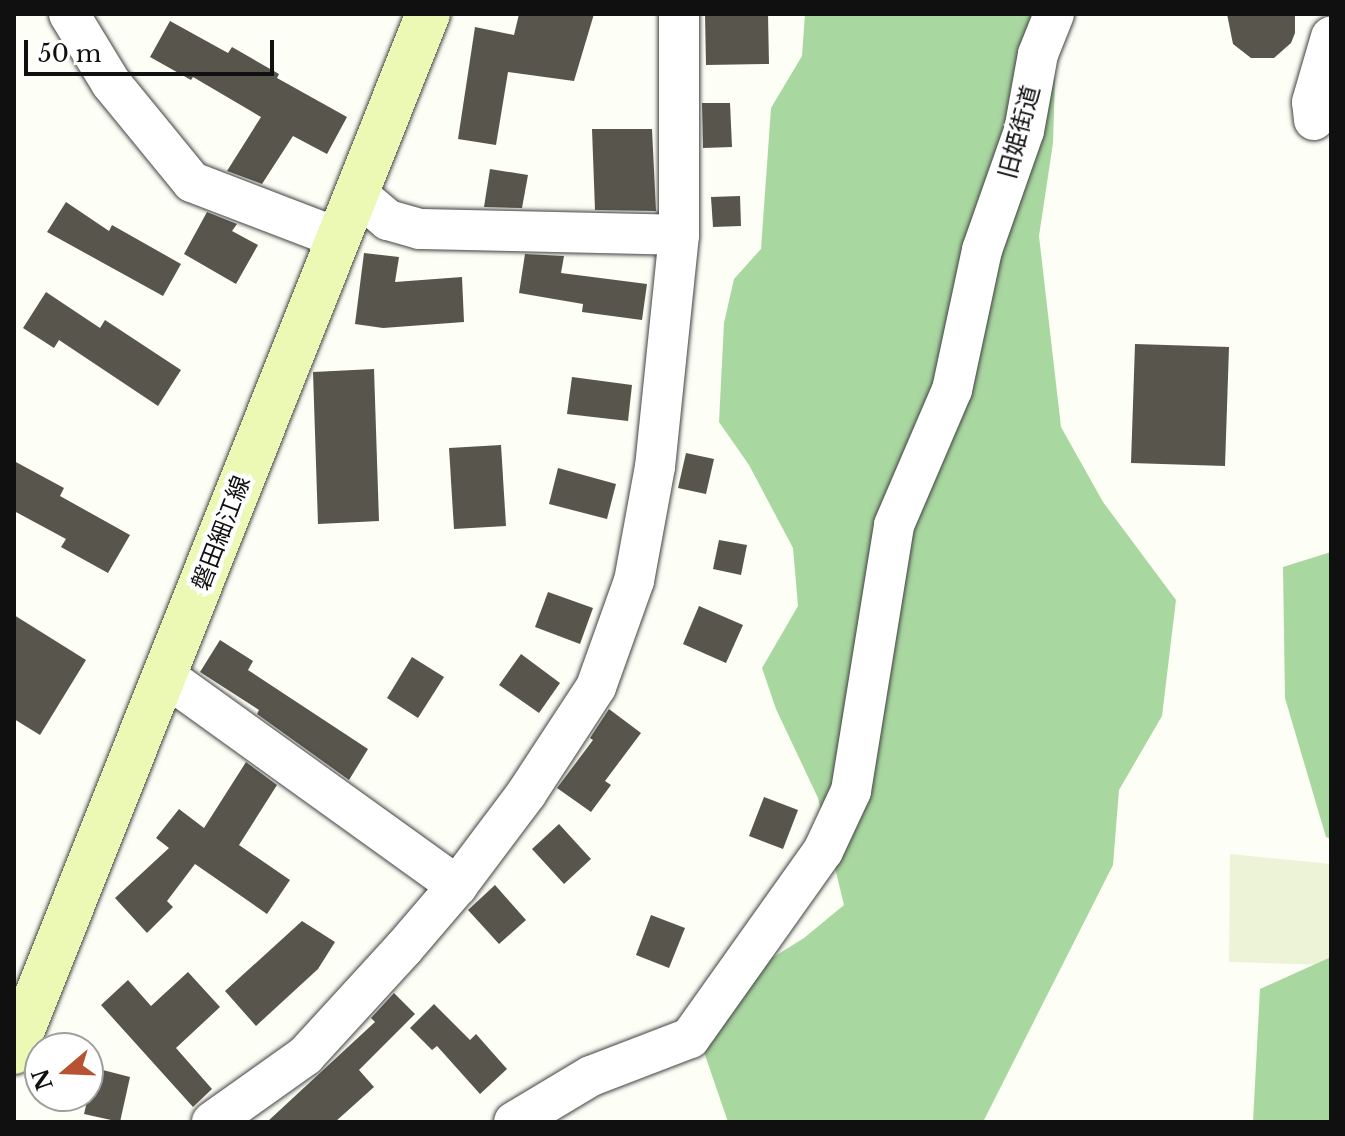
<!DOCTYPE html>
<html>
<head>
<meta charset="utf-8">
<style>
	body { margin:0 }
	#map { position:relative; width:1345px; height:1136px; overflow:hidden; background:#fdfef5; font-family:"Libre Baskerville","Noto Sans JP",serif }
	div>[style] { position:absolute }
	.farmland>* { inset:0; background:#edf3d6 }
	.forest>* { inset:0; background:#a9d7a0 }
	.building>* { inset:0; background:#58554d }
	.roads { filter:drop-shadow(0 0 2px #434343) drop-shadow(0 0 2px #434343) }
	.street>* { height:40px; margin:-20px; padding:0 20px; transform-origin:20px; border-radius:20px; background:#fff }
	.secondary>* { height:44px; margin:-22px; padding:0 22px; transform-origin:22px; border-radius:22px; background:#ecf9b5 }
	span { translate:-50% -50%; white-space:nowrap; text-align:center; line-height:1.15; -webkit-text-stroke:8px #fff; paint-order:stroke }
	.street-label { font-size:24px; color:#101010 }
	.frame { position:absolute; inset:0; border:16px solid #101010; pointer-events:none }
	.north { position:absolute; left:24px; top:1032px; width:80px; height:80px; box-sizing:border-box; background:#fff; border:2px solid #9f9f9f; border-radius:50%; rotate:251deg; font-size:22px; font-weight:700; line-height:32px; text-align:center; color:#101010 }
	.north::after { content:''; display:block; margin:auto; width:28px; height:36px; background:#b75332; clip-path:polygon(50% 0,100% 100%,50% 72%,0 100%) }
	.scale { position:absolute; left:24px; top:40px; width:250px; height:36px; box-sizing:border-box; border:4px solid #101010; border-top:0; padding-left:10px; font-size:24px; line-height:28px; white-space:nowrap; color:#101010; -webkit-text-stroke:6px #fff; paint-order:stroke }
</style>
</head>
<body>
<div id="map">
	<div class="farmland">
		<i style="clip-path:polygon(1230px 854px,1331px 864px,1331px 965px,1229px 962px)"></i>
	</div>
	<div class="forest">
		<i style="clip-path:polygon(805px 14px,1057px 14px,1053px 143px,1039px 236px,1061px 427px,1103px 502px,1176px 600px,1162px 716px,1119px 790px,1113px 865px,983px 1122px,728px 1122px,704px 1052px,759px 966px,804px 938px,844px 905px,818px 798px,776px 709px,762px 668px,798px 606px,793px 548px,749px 465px,719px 422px,724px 323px,734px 279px,761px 249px,771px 108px,802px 56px)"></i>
		<i style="clip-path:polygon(1331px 552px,1331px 839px,1326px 837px,1285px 698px,1283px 567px)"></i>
		<i style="clip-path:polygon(1331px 957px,1331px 1122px,1253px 1122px,1260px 989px)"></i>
	</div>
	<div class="building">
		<i style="clip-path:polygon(519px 14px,594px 14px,574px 81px,508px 72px,496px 145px,458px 139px,475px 27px,514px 35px)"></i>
		<i style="clip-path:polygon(705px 14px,768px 14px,769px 64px,706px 65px)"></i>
		<i style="clip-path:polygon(1227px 14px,1295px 14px,1295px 33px,1291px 43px,1274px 58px,1251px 58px,1233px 44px)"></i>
		<i style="clip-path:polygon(170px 21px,228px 53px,232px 47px,279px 74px,277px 78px,347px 117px,327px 154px,293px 136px,262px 184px,227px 171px,261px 117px,193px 77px,191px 80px,150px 57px)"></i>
		<i style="clip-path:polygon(702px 103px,730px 103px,732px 147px,703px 148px)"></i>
		<i style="clip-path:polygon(592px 129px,652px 129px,656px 211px,595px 210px)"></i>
		<i style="clip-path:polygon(490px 169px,528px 175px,522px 208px,484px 207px)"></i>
		<i style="clip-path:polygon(740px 196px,741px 226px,713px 227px,711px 197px)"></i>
		<i style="clip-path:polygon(66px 202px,109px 231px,112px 225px,181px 264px,163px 296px,47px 232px)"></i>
		<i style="clip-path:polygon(207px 212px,237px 224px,232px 231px,258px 245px,236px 284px,184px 254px)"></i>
		<i style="clip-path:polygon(364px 253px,399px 257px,395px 282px,462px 277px,464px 322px,383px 328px,355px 324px)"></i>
		<i style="clip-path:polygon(525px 254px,564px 256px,561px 273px,647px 284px,642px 320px,582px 312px,583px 304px,519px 293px)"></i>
		<i style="clip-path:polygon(46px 292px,100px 328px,105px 320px,181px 370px,158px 406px,59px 340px,54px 348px,23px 328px)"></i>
		<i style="clip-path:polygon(1135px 344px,1229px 347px,1225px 466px,1131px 463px)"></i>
		<i style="clip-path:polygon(374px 369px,379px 521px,318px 524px,313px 372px)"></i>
		<i style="clip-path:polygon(572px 377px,632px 385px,628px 421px,567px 414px)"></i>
		<i style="clip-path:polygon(501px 445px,506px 526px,454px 529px,449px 448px)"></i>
		<i style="clip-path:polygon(686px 453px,714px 459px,706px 494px,678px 488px)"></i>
		<i style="clip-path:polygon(14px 461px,64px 488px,60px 496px,130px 535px,108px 573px,61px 547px,66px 539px,14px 511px)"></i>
		<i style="clip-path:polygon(558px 468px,616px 484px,607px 519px,549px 504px)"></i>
		<i style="clip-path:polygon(719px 540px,747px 545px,741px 575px,713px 569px)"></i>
		<i style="clip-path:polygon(548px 592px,593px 608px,580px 644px,535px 627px)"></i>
		<i style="clip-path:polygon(699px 606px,743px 625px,726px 663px,683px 644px)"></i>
		<i style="clip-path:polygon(14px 615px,86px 660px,40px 735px,14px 719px)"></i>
		<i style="clip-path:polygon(220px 640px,253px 661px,248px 670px,368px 749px,349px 780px,257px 714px,259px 710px,200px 672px)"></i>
		<i style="clip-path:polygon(521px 654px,560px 683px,539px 713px,499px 685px)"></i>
		<i style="clip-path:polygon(412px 657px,444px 677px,418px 718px,387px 698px)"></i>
		<i style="clip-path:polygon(609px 709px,641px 733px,605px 781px,611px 785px,591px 812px,557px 788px,593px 740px,590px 738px)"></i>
		<i style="clip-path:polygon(246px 762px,277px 785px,239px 845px,290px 880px,267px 914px,195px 864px,167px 901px,173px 907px,147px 933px,115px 898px,169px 848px,156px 838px,179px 809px,204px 828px)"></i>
		<i style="clip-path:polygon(764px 797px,798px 810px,783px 849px,749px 836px)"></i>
		<i style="clip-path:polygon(559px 824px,591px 859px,564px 884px,532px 849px)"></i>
		<i style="clip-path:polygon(495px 885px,526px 920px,499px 944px,468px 910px)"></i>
		<i style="clip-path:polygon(651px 915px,685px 928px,669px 968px,636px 955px)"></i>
		<i style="clip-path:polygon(302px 921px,335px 942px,318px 969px,256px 1026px,225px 991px)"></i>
		<i style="clip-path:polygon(188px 972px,220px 1007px,176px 1048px,212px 1089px,193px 1107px,101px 1005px,128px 980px,151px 1006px)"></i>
		<i style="clip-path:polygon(394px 993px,415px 1014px,359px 1070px,374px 1087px,335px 1122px,267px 1122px,375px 1022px,371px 1018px)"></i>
		<i style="clip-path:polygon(434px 1004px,470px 1040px,476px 1034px,507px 1069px,480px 1094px,437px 1046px,432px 1050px,410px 1028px)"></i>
		<i style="clip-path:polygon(95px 1068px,130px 1077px,120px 1122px,84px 1114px)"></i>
	</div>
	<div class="roads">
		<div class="street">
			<i style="left:69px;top:14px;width:81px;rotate:58.7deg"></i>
			<i style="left:111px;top:83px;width:128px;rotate:50.7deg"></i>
			<i style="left:192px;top:182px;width:156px;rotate:21deg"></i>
			<i style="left:1314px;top:120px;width:18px;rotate:-96deg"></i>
			<i style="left:1312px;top:102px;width:68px;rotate:-73.7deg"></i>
			<i style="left:356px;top:193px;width:42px;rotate:40.2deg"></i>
			<i style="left:388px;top:220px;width:33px;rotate:16deg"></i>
			<i style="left:420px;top:229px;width:259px;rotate:1.3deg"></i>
			<i style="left:165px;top:676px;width:360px;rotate:35.7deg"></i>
			<i style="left:212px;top:1122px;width:114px;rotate:-35.4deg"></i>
			<i style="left:305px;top:1056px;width:147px;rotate:-47.5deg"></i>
			<i style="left:404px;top:948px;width:82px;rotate:-49.5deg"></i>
			<i style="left:457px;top:886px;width:115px;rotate:-53.1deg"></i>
			<i style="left:526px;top:794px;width:128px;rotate:-56.8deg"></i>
			<i style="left:596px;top:687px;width:113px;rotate:-70.3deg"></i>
			<i style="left:634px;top:581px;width:116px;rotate:-79.6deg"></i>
			<i style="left:655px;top:467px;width:233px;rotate:-84.1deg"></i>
			<i style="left:679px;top:235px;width:221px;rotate:-90deg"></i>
			<i style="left:514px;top:1122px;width:90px;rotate:-30.9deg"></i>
			<i style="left:591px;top:1076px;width:106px;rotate:-21deg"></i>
			<i style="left:690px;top:1038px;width:229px;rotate:-54.6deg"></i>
			<i style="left:823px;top:851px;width:66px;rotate:-65deg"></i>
			<i style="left:851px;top:791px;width:269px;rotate:-80.8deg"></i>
			<i style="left:894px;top:525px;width:147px;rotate:-66.8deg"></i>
			<i style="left:952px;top:390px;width:143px;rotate:-77.9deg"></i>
			<i style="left:982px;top:250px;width:126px;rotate:-70.6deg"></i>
			<i style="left:1024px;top:131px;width:78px;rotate:-79.7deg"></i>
			<i style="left:1038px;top:54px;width:43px;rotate:-68.2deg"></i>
		</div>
		<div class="secondary">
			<i style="left:14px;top:1052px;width:1118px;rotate:-68.26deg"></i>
		</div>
	</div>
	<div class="street-label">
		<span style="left:1019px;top:132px;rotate:-75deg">旧姫街道</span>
		<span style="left:221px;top:533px;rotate:-69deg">磐田細江線</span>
	</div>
	<div class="frame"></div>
	<div class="north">N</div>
	<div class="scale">50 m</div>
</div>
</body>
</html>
